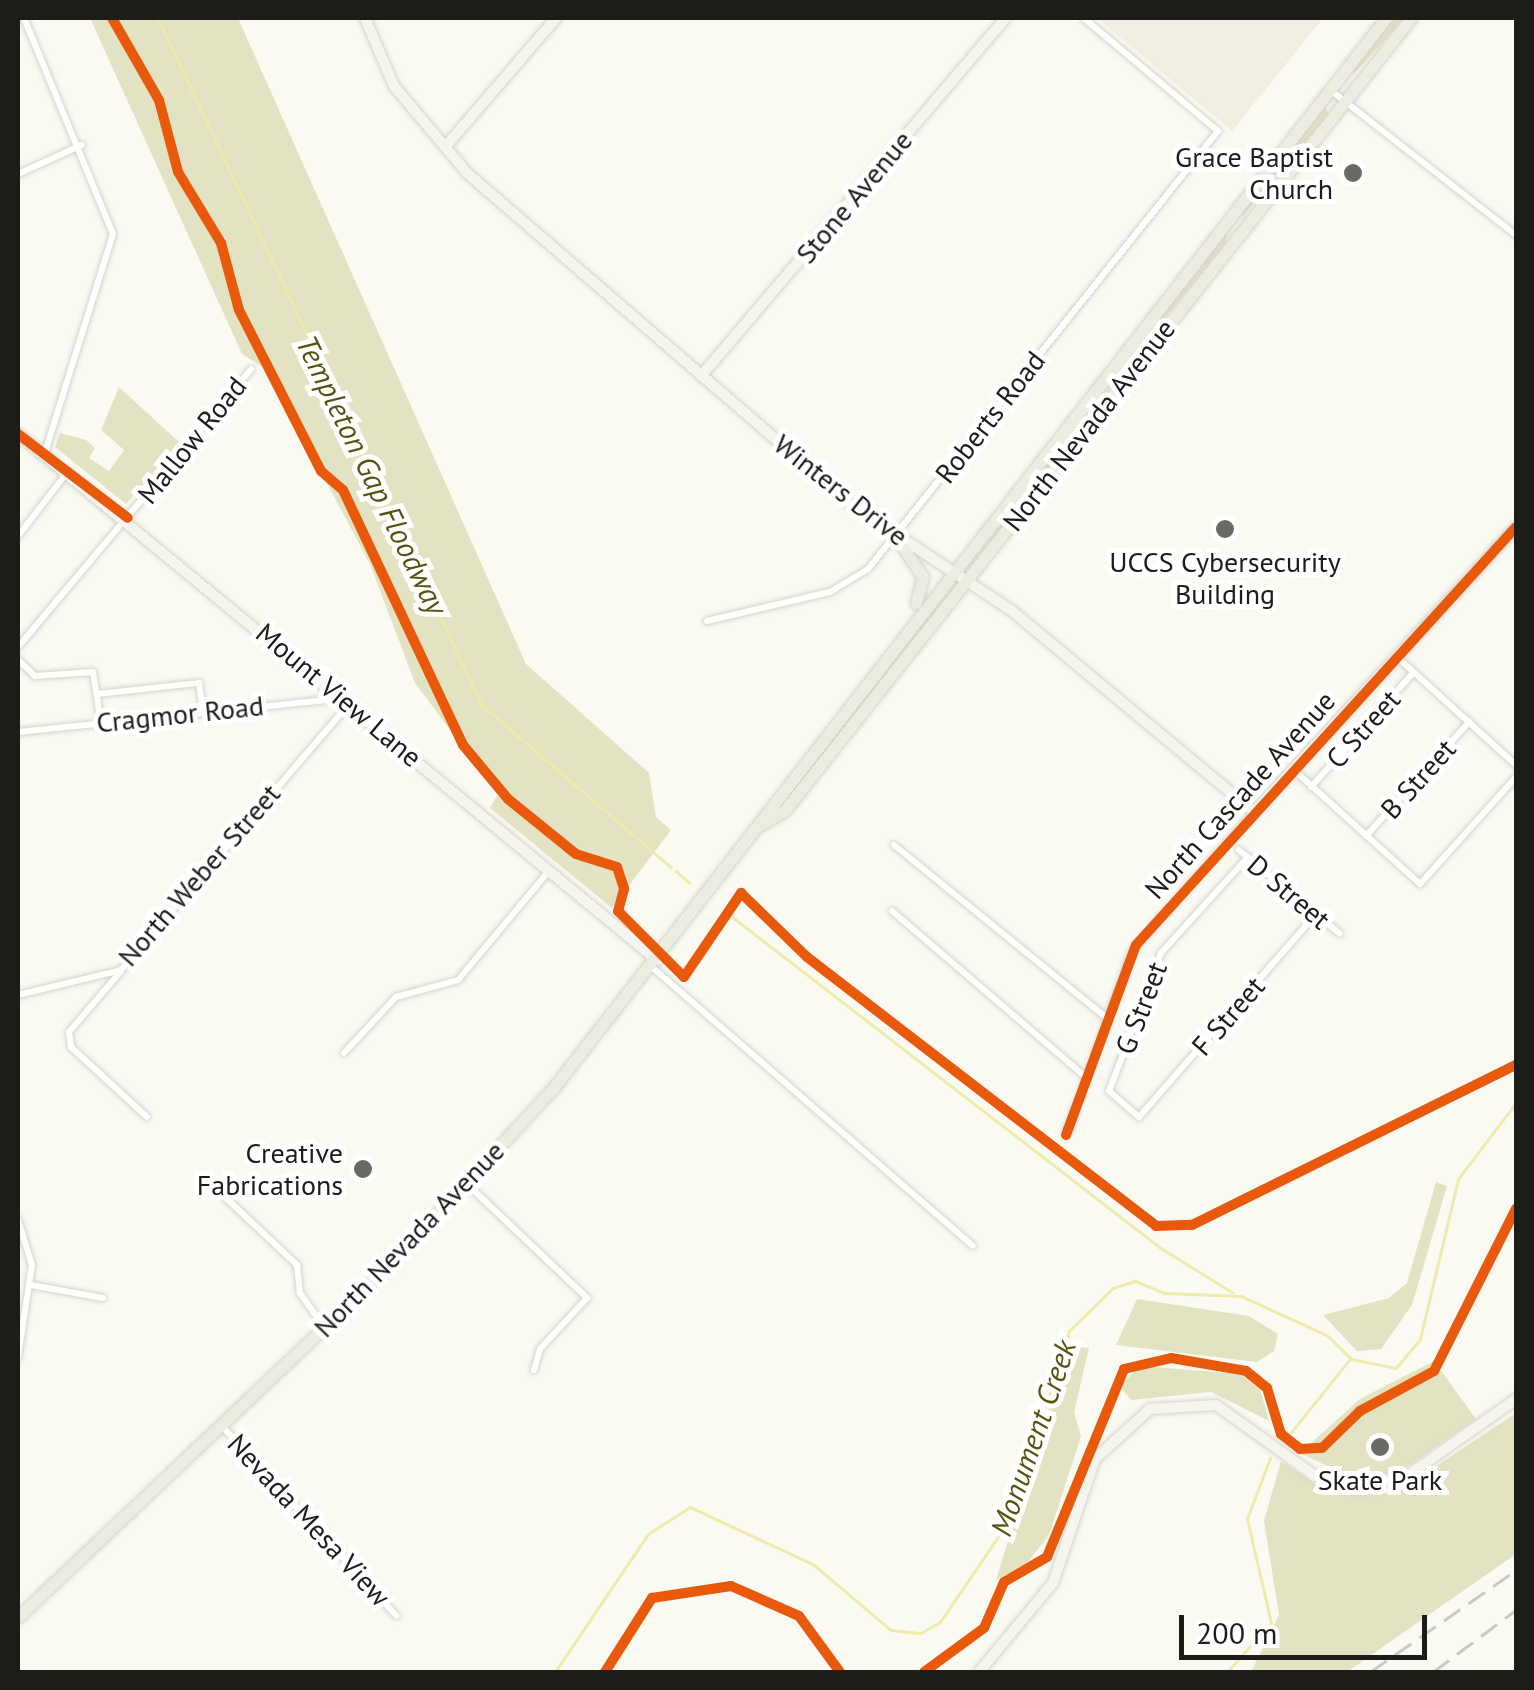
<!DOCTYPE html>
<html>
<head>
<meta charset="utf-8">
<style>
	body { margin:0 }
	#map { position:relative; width:1534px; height:1690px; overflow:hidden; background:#fafaf3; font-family:"PT Sans",sans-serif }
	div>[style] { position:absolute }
	.built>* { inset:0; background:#efeee1 }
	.green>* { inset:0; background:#e3e2c2 }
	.stream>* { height:2.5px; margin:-1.25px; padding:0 1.25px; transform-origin:1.25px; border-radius:1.25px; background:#edeaab }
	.roads { filter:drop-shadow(0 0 2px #d4d4ce) drop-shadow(0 0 2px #d4d4ce) }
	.street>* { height:6px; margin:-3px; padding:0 3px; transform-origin:3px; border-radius:3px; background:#fefefd }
	.secondary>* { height:10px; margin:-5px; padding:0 5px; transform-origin:5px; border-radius:5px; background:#f5f5ee }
	.primary>* { height:11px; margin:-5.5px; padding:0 5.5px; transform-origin:5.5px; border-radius:5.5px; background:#edece0 }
	.rail>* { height:2.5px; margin-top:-1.25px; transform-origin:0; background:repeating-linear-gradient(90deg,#c8c8c6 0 20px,transparent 0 30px) }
	.cycleway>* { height:10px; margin:-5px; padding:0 5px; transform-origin:5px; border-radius:5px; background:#e8590c }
	.dots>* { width:28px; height:28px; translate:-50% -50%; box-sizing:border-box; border:5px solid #fff; border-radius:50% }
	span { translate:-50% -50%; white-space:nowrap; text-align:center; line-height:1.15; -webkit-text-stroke:10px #fff; paint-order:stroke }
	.poi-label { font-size:28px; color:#1c1c18 }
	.right { translate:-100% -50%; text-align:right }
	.street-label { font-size:28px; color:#1c1c18 }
	.water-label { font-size:30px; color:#565310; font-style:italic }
	.frame { position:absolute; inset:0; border:20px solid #1c1c18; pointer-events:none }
	.scale { position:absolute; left:1179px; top:1615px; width:248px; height:45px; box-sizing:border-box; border:5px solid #1c1c18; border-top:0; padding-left:12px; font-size:30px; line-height:35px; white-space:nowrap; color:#1c1c18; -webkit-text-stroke:8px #fff; paint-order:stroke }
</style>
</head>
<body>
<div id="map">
	<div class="built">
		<i style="clip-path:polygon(1097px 18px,1323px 18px,1232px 131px)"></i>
	</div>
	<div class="green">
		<i style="clip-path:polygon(90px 18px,238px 18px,526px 664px,649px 773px,656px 817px,671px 830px,612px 908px,490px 808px,498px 794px,415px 683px,370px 564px,266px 369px,242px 354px)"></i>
		<i style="clip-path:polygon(1392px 18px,1405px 18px,1353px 75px,1354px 68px)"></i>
		<i style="clip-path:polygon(1324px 105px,1329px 114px,1243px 216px,1242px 212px)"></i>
		<i style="clip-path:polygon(1227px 234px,1226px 243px,1121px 371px,1224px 233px)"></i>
		<i style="clip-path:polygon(119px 387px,180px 443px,126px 504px,55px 447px,60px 433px,86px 440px,95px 448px,89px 458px,109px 471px,124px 450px,101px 430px)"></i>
		<i style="clip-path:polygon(1081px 413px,1087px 421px,987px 547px,993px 537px)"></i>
		<i style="clip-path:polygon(1436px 1182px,1447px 1186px,1412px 1305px,1381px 1349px,1357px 1351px,1323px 1315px,1389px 1298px,1407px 1283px)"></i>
		<i style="clip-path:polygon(1137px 1299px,1249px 1316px,1278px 1334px,1274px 1351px,1257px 1362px,1116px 1345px)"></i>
		<i style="clip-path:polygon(1081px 1347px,1089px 1348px,1074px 1412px,1081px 1436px,1049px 1535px,1027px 1563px,996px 1580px,1059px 1375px)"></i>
		<i style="clip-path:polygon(1434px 1361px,1476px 1419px,1401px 1471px,1356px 1480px,1300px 1453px,1360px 1399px)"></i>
		<i style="clip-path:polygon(1140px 1366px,1239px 1374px,1260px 1389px,1269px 1421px,1211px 1392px,1131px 1400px,1120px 1386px)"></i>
		<i style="clip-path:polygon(1516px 1413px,1516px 1554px,1347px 1672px,1251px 1672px,1279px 1615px,1264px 1521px,1281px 1461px,1332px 1495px,1396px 1493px)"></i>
	</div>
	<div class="stream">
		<i style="left:158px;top:18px;width:760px;rotate:64.75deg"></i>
		<i style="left:482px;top:705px;width:249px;rotate:40.6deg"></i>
		<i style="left:676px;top:871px;width:18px;rotate:41deg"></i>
		<i style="left:730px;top:915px;width:545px;rotate:37.69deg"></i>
		<i style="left:1161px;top:1248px;width:84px;rotate:31.8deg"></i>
		<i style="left:1289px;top:1435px;width:96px;rotate:-51.3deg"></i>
		<i style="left:555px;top:1672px;width:166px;rotate:-56deg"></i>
		<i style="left:648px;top:1534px;width:50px;rotate:-32.7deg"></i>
		<i style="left:690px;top:1507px;width:136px;rotate:24.9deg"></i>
		<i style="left:813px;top:1564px;width:102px;rotate:40.2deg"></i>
		<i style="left:891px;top:1630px;width:30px;rotate:6deg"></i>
		<i style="left:921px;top:1633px;width:22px;rotate:-30deg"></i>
		<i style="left:940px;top:1622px;width:126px;rotate:-55.7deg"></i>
		<i style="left:1011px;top:1518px;width:196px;rotate:-72.8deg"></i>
		<i style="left:1069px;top:1331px;width:62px;rotate:-44.3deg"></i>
		<i style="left:1113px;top:1288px;width:23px;rotate:-18deg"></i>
		<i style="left:1135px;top:1281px;width:31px;rotate:22deg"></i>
		<i style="left:1164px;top:1293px;width:77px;rotate:2.2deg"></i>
		<i style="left:1241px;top:1296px;width:94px;rotate:24.4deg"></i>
		<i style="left:1327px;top:1335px;width:35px;rotate:44deg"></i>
		<i style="left:1352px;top:1359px;width:45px;rotate:11.6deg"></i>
		<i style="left:1396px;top:1368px;width:38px;rotate:-50deg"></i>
		<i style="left:1420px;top:1339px;width:164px;rotate:-76.6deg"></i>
		<i style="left:1458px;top:1179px;width:96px;rotate:-52.7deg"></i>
		<i style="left:1227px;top:1672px;width:66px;rotate:-48.1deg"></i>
		<i style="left:1271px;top:1623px;width:107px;rotate:-103deg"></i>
		<i style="left:1247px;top:1519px;width:65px;rotate:-69.3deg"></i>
	</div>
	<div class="roads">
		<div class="street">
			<i style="left:24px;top:18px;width:234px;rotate:67.6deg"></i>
			<i style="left:113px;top:234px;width:232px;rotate:107.3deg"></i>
			<i style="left:1329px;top:89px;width:237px;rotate:38deg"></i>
			<i style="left:18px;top:174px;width:70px;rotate:-24.4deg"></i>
			<i style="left:18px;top:536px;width:78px;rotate:-52.3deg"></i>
			<i style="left:707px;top:621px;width:126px;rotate:-13.3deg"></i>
			<i style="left:830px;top:592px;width:44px;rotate:-31.2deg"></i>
			<i style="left:868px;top:569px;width:561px;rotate:-51.37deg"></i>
			<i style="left:1218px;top:131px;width:175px;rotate:-139.9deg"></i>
			<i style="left:18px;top:647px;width:363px;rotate:-50deg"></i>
			<i style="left:1397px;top:657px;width:161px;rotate:42.2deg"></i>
			<i style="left:18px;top:660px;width:23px;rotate:43deg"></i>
			<i style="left:35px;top:676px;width:58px;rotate:-3.9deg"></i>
			<i style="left:93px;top:672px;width:52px;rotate:81.1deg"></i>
			<i style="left:97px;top:694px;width:103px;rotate:-6.2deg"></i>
			<i style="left:199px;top:683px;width:28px;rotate:82deg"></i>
			<i style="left:18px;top:732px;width:320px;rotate:-5.9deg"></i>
			<i style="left:1294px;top:770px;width:170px;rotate:42.1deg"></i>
			<i style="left:1420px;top:884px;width:144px;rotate:-48.1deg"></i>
			<i style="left:1311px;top:787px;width:154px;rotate:-48.2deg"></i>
			<i style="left:1366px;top:836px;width:154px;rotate:-47.9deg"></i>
			<i style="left:894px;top:845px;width:274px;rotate:39.1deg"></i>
			<i style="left:1239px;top:850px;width:131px;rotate:39.7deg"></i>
			<i style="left:1248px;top:857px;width:130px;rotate:132.2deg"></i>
			<i style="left:1161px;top:953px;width:147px;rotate:110.6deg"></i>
			<i style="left:1109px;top:1091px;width:40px;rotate:41deg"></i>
			<i style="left:1139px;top:1117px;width:269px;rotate:-48.9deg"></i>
			<i style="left:892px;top:911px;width:257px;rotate:40.6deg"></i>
			<i style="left:652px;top:967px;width:425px;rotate:41deg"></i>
			<i style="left:121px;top:971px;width:80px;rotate:130.4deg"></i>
			<i style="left:69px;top:1032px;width:15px;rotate:82deg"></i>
			<i style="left:71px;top:1047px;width:103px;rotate:42.6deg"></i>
			<i style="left:18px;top:995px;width:106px;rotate:-13.6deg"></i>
			<i style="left:121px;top:970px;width:349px;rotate:-49.4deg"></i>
			<i style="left:344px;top:1053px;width:76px;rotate:-47.1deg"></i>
			<i style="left:396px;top:997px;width:64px;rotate:-15.3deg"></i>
			<i style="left:458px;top:980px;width:141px;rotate:-50.2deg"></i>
			<i style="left:1066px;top:1135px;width:195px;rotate:-70.3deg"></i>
			<i style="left:1132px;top:951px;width:185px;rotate:-48.7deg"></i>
			<i style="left:467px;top:1184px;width:166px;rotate:43.5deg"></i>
			<i style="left:587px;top:1298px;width:69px;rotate:132.7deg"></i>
			<i style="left:540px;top:1349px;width:22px;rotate:106deg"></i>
			<i style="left:226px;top:1198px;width:98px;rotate:43.3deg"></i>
			<i style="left:297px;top:1265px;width:28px;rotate:84deg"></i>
			<i style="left:300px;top:1293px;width:42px;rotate:54.8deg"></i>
			<i style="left:18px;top:1220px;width:47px;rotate:72.7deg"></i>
			<i style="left:32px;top:1265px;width:93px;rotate:98.7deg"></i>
			<i style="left:31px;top:1285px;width:73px;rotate:10.2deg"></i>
			<i style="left:222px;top:1426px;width:258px;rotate:47.4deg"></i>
		</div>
		<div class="secondary">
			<i style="left:365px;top:18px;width:74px;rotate:66.9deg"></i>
			<i style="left:394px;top:86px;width:114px;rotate:50deg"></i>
			<i style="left:467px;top:173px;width:510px;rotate:40.78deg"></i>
			<i style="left:853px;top:506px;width:189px;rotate:33.4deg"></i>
			<i style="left:1011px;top:610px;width:316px;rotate:39.7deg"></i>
			<i style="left:1254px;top:812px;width:387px;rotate:-47.4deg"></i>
			<i style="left:446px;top:146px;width:169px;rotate:-49.3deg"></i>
			<i style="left:701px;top:376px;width:470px;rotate:-49.6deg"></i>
			<i style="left:18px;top:434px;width:828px;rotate:39.46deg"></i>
			<i style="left:979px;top:1672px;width:116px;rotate:-50.3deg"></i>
			<i style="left:1053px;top:1583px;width:131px;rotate:-71.3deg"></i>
			<i style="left:1095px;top:1459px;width:74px;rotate:-42.3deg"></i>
			<i style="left:1150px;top:1409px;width:66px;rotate:-3.5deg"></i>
			<i style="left:1216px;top:1405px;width:122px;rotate:35.6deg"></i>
			<i style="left:1315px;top:1476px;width:47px;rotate:16.1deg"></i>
			<i style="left:1360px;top:1489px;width:49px;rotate:-15.5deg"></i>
			<i style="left:1407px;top:1476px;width:133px;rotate:-35.2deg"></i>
		</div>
		<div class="primary">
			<i style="left:896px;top:537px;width:48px;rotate:56deg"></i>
			<i style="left:923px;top:577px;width:27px;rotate:105deg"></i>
			<i style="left:760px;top:825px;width:29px;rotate:-31deg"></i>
			<i style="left:785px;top:810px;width:1010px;rotate:-51.68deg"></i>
			<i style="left:18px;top:1617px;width:511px;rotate:-43.41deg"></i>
			<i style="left:389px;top:1266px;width:243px;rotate:-47.3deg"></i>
			<i style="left:554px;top:1087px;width:1355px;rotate:-52.11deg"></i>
		</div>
	</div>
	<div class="rail">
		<i style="left:1370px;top:1672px;width:178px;rotate:-34.9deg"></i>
		<i style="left:1433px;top:1672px;width:104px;rotate:-36.8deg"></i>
	</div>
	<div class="cycleway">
		<i style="left:112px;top:18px;width:95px;rotate:60.2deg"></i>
		<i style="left:159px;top:100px;width:74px;rotate:75.2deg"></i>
		<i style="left:178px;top:172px;width:83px;rotate:58.8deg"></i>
		<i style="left:221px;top:243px;width:69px;rotate:75deg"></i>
		<i style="left:239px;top:310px;width:181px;rotate:63deg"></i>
		<i style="left:321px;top:471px;width:29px;rotate:41deg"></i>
		<i style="left:343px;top:490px;width:282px;rotate:64.8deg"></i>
		<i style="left:463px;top:745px;width:70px;rotate:50.2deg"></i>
		<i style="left:508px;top:799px;width:87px;rotate:39deg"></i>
		<i style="left:576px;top:854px;width:43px;rotate:17.6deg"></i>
		<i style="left:617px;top:867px;width:23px;rotate:72deg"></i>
		<i style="left:624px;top:889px;width:23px;rotate:105deg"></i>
		<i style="left:618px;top:911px;width:93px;rotate:45deg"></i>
		<i style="left:684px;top:977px;width:102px;rotate:-55.8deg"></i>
		<i style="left:741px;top:893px;width:92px;rotate:44.1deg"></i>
		<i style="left:807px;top:957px;width:441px;rotate:37.6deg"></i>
		<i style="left:1156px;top:1226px;width:36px;rotate:-2deg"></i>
		<i style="left:1192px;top:1225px;width:361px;rotate:-26.3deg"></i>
		<i style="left:18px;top:434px;width:138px;rotate:37.4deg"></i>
		<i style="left:1066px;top:1135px;width:202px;rotate:-69.8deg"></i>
		<i style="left:1136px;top:945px;width:565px;rotate:-47.73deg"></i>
		<i style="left:605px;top:1672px;width:88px;rotate:-57.6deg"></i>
		<i style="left:652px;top:1598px;width:80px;rotate:-8.6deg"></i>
		<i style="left:731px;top:1586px;width:74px;rotate:23.8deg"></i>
		<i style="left:799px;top:1616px;width:69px;rotate:53.8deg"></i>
		<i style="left:924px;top:1672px;width:74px;rotate:-36.3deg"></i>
		<i style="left:984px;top:1628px;width:50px;rotate:-66.5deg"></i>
		<i style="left:1004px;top:1582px;width:50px;rotate:-30.2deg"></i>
		<i style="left:1047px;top:1557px;width:203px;rotate:-67.7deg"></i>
		<i style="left:1124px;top:1369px;width:48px;rotate:-13.2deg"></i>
		<i style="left:1171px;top:1358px;width:76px;rotate:9.8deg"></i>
		<i style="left:1246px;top:1371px;width:27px;rotate:39deg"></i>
		<i style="left:1267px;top:1388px;width:48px;rotate:73.1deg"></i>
		<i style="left:1281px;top:1434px;width:24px;rotate:38deg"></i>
		<i style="left:1300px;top:1449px;width:22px;rotate:-3deg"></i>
		<i style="left:1322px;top:1448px;width:53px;rotate:-44.2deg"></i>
		<i style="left:1360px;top:1411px;width:84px;rotate:-28.4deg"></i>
		<i style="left:1434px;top:1371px;width:182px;rotate:-63.2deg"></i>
	</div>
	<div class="dots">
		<i style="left:1353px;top:173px;background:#6a6a65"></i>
		<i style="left:1225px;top:529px;background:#6a6a65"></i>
		<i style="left:363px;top:1169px;background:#6a6a65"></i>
		<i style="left:1380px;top:1447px;background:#6a6a65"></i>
	</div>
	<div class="poi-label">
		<span class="right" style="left:1333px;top:173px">Grace Baptist<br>Church</span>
		<span style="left:1225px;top:578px">UCCS Cybersecurity<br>Building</span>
		<span class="right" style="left:343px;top:1169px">Creative<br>Fabrications</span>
		<span style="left:1380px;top:1480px">Skate Park</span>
	</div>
	<div class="street-label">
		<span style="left:854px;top:197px;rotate:-50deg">Stone Avenue</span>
		<span style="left:990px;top:417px;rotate:-52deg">Roberts Road</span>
		<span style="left:1089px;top:425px;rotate:-52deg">North Nevada Avenue</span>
		<span style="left:192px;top:440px;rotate:-51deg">Mallow Road</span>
		<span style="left:841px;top:490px;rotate:38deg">Winters Drive</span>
		<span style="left:339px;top:695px;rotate:40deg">Mount View Lane</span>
		<span style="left:180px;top:714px;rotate:-6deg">Cragmor Road</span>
		<span style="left:1363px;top:729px;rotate:-48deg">C Street</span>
		<span style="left:1418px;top:779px;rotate:-48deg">B Street</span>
		<span style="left:1240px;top:795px;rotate:-48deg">North Cascade Avenue</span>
		<span style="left:199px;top:875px;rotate:-49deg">North Weber Street</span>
		<span style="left:1289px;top:892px;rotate:40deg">D Street</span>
		<span style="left:1141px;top:1008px;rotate:-69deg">G Street</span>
		<span style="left:1228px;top:1016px;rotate:-49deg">F Street</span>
		<span style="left:409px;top:1239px;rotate:-46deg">North Nevada Avenue</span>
		<span style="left:309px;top:1520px;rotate:47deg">Nevada Mesa View</span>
	</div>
	<div class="water-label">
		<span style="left:372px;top:475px;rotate:64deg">Templeton Gap Floodway</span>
		<span style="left:1033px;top:1438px;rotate:-71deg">Monument Creek</span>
	</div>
	<div class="frame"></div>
	<div class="scale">200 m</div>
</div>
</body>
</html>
